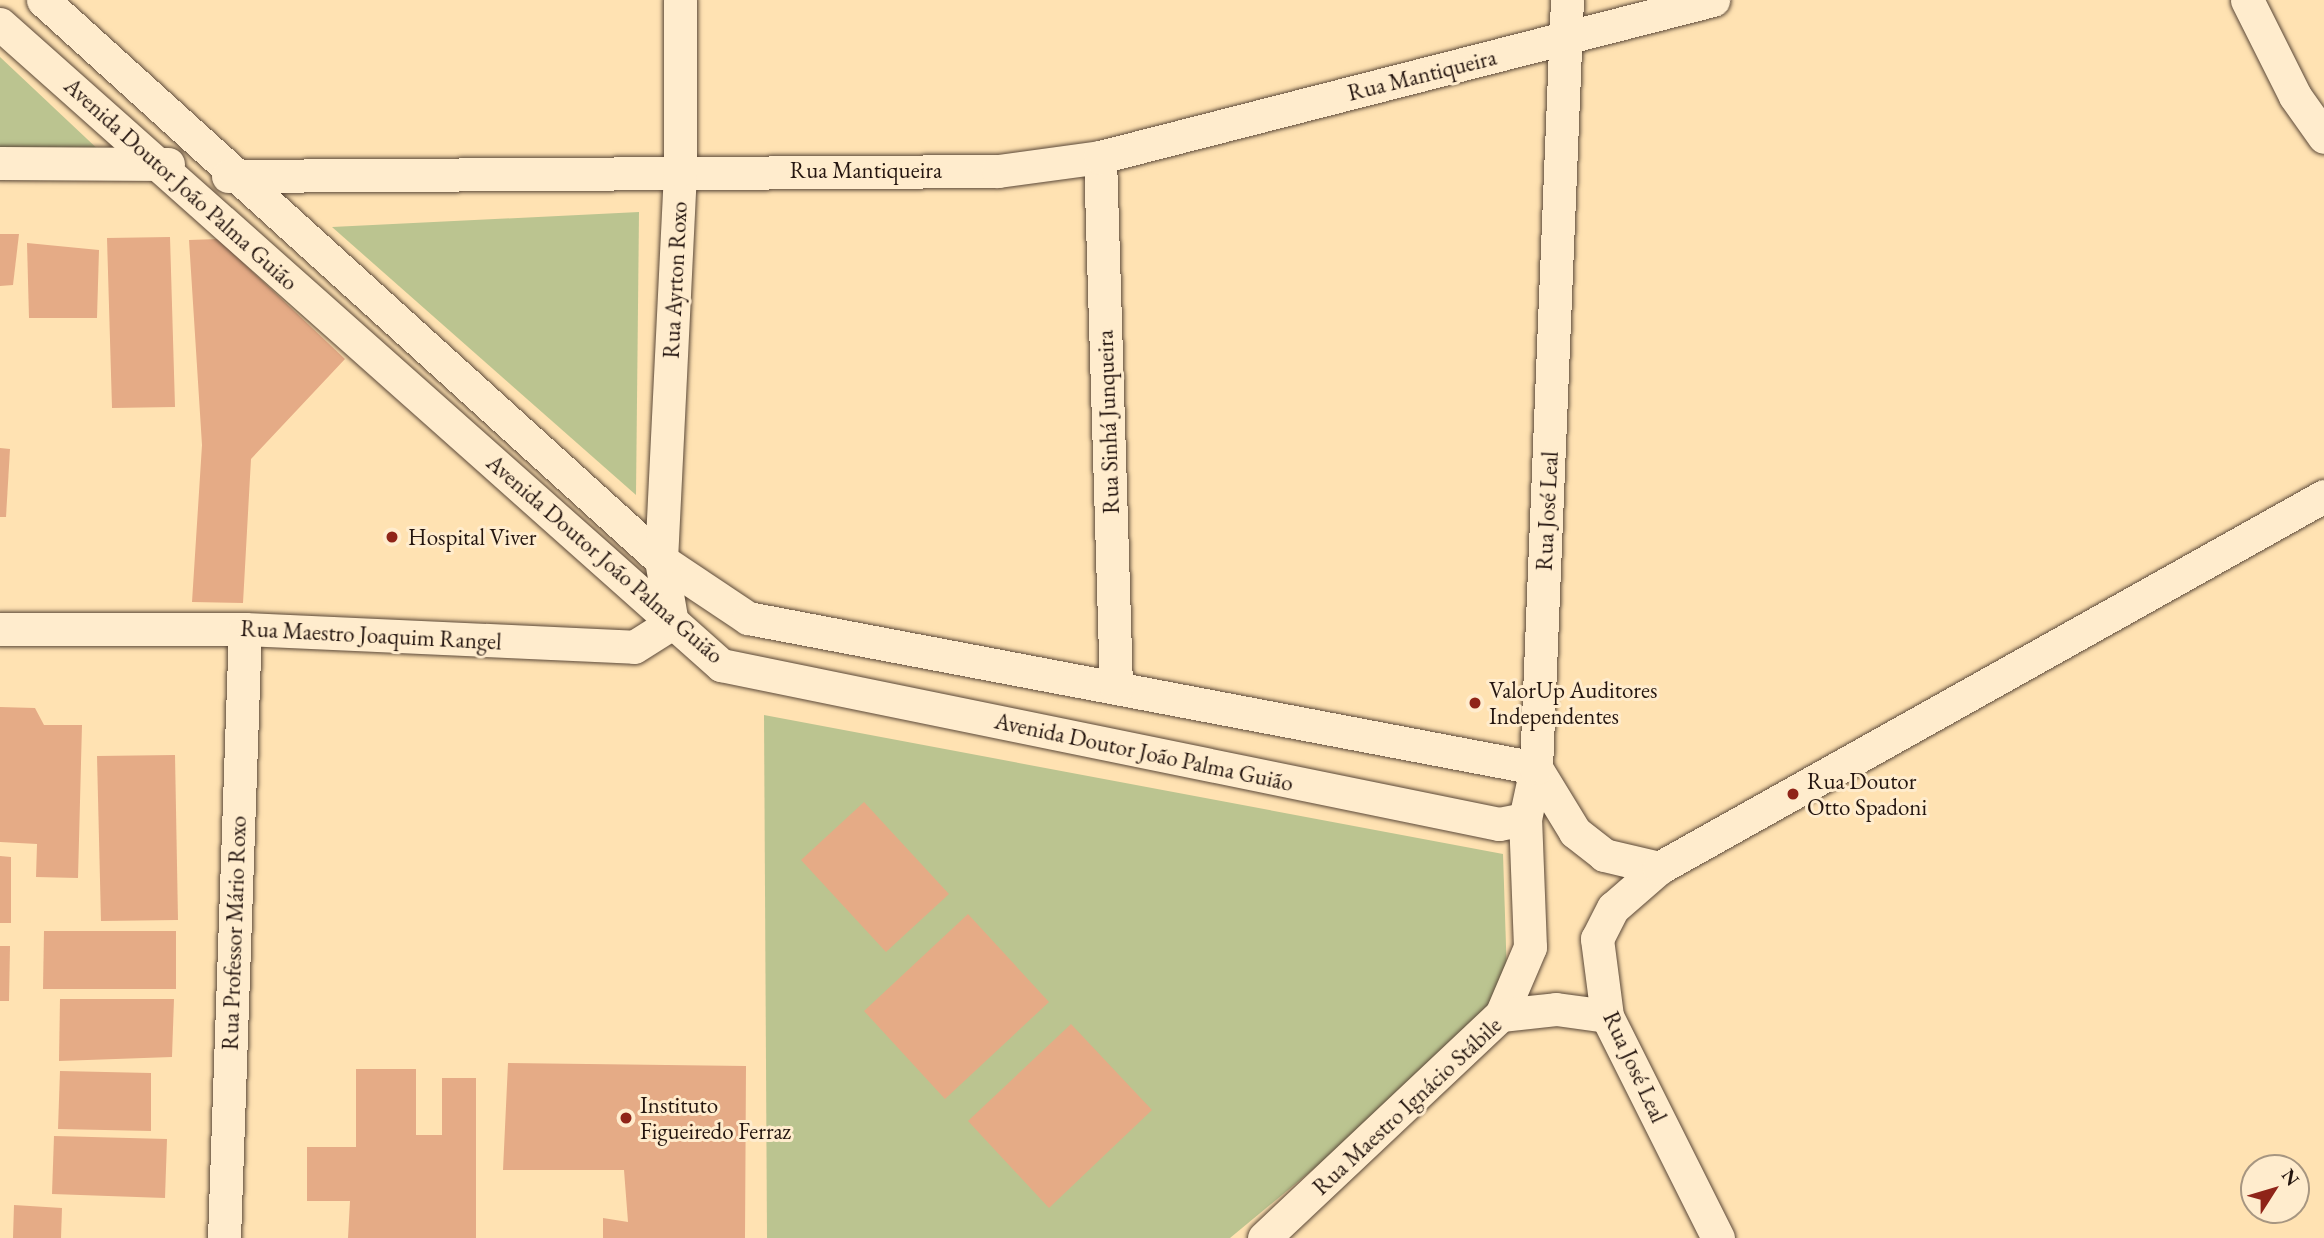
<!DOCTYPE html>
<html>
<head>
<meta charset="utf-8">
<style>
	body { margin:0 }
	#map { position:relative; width:2324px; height:1238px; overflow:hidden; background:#ffe2b2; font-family:"EB Garamond",serif }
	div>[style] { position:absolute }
	.green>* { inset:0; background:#bbc490 }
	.building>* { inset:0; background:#e5ab86 }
	.roads { filter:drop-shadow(0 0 2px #5b4838) drop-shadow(0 0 2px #5b4838) }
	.street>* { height:33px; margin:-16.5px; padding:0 16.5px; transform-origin:16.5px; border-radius:16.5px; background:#ffeccd }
	.dots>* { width:19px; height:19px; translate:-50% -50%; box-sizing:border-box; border:4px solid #ffeccd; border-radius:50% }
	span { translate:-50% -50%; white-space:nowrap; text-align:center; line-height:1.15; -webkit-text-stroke:6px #ffeccd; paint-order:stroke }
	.street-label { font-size:23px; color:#24150f }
	.poi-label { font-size:23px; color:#24150f }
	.left { translate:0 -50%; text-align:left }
	.north { position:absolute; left:2240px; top:1154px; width:70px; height:70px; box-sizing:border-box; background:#ffeccd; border:2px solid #a79681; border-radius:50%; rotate:53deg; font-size:19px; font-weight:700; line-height:28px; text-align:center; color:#24150f }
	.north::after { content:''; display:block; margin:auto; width:24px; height:32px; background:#8f2418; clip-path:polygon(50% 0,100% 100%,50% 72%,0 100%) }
</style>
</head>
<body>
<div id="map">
	<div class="green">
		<i style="clip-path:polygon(0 57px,103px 154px,0 151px)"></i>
		<i style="clip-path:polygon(639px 212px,636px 495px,332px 227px)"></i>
		<i style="clip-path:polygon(764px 715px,1503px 854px,1508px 1008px,1230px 1238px,767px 1238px)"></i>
	</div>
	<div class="building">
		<i style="clip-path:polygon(0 234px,19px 234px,13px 285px,0 286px)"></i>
		<i style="clip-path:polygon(170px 237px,175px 407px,112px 408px,107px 238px)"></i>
		<i style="clip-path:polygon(218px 239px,345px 359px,251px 459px,243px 603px,192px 602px,202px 445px,189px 240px)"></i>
		<i style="clip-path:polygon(27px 243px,99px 250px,97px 318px,29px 318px)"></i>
		<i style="clip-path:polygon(0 448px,10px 449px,6px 517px,0 517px)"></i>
		<i style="clip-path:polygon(0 707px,35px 708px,44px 725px,82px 725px,78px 878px,36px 877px,37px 844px,0 842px)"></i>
		<i style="clip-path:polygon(175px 755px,178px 920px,101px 921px,97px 756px)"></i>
		<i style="clip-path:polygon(864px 802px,949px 894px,886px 952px,801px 860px)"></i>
		<i style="clip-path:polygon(0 856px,11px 857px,11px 923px,0 923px)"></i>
		<i style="clip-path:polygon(968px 914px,1049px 1002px,945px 1099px,864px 1011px)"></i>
		<i style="clip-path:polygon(44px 931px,176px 931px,176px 989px,43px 989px)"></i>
		<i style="clip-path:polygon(0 946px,10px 946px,9px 1001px,0 1001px)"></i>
		<i style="clip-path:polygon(60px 999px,174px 999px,172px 1057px,59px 1061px)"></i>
		<i style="clip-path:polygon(1071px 1024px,1152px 1110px,1049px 1208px,968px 1121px)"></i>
		<i style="clip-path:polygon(508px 1063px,746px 1066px,745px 1238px,603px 1238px,603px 1218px,628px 1222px,624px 1170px,503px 1170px)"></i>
		<i style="clip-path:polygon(356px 1069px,416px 1069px,416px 1135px,442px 1135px,442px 1078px,476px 1078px,476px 1238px,348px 1238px,350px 1201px,307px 1201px,307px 1147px,356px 1147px)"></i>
		<i style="clip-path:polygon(60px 1071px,151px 1073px,151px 1131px,58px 1129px)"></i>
		<i style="clip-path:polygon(54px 1136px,167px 1139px,165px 1198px,52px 1194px)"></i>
		<i style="clip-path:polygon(14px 1205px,62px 1208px,61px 1238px,13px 1238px)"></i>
	</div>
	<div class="roads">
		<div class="street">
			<i style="left:43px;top:0;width:834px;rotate:42.18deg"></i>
			<i style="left:661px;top:560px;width:105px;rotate:33.7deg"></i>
			<i style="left:748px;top:618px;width:802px;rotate:10.78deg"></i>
			<i style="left:1536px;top:768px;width:75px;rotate:58.6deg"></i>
			<i style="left:1575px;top:832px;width:37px;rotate:38deg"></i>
			<i style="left:1604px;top:855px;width:57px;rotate:13.3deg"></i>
			<i style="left:2247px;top:0;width:107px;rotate:63.4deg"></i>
			<i style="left:2295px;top:96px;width:50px;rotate:54.7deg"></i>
			<i style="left:0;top:24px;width:965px;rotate:41.64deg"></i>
			<i style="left:721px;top:665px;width:794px;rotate:11.55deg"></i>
			<i style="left:1499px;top:824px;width:26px;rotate:-11deg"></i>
			<i style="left:1100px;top:157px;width:531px;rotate:88.27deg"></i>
			<i style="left:0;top:163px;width:168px;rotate:0.3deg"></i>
			<i style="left:228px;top:176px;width:770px;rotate:-0.37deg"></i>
			<i style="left:998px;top:171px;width:103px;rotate:-7.8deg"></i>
			<i style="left:1100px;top:157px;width:633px;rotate:-14.37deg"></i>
			<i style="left:0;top:629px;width:245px"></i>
			<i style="left:245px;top:629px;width:389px;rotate:2.6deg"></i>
			<i style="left:634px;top:647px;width:45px;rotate:-32.3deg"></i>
			<i style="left:672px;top:623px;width:64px;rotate:-99.9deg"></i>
			<i style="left:661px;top:560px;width:390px;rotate:-87.2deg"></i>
			<i style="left:680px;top:170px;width:170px;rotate:-90deg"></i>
			<i style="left:1501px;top:1015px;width:74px;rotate:-66.9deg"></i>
			<i style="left:1530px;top:947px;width:128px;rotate:-92.2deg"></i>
			<i style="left:1525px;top:819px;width:52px;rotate:-77.8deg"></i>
			<i style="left:1536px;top:768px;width:769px;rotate:-87.69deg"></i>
			<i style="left:224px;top:1238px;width:609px;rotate:-88.03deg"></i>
			<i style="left:1264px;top:1238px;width:325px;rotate:-43.3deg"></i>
			<i style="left:1501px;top:1015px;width:55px;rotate:-6.2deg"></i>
			<i style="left:1556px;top:1009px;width:51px;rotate:7.8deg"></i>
			<i style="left:1718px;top:1238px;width:248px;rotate:-116.6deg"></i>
			<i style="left:1607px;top:1016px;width:78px;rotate:-97.4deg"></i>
			<i style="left:1597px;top:939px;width:35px;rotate:-63deg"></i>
			<i style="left:1613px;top:908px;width:61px;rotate:-41deg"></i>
			<i style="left:1659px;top:868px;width:762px;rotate:-29.22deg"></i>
		</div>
	</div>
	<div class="dots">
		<i style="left:392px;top:537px;background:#8f2418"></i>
		<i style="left:1475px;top:703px;background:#8f2418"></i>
		<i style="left:1793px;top:794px;background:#8f2418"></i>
		<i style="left:626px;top:1118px;background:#8f2418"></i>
	</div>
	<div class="street-label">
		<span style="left:1422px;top:75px;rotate:-14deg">Rua Mantiqueira</span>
		<span style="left:866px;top:170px">Rua Mantiqueira</span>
		<span style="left:181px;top:184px;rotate:42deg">Avenida Doutor João Palma Guião</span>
		<span style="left:675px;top:280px;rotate:-87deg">Rua Ayrton Roxo</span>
		<span style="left:1108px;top:422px;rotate:-92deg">Rua Sinhá Junqueira</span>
		<span style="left:1547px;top:511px;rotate:-87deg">Rua José Leal</span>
		<span style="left:605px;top:559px;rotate:41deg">Avenida Doutor João Palma Guião</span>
		<span style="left:371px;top:635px;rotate:3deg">Rua Maestro Joaquim Rangel</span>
		<span style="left:1144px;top:752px;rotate:12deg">Avenida Doutor João Palma Guião</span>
		<span style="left:234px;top:933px;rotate:-88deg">Rua Professor Mário Roxo</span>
		<span style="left:1635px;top:1067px;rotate:65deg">Rua José Leal</span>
		<span style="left:1407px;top:1106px;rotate:-43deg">Rua Maestro Ignácio Stábile</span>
	</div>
	<div class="poi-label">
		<span class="left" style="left:408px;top:537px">Hospital Viver</span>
		<span class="left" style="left:1489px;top:703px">ValorUp Auditores<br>Independentes</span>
		<span class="left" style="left:1807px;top:794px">Rua Doutor<br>Otto Spadoni</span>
		<span class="left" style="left:640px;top:1118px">Instituto<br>Figueiredo Ferraz</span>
	</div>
	<div class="north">N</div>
</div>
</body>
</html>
